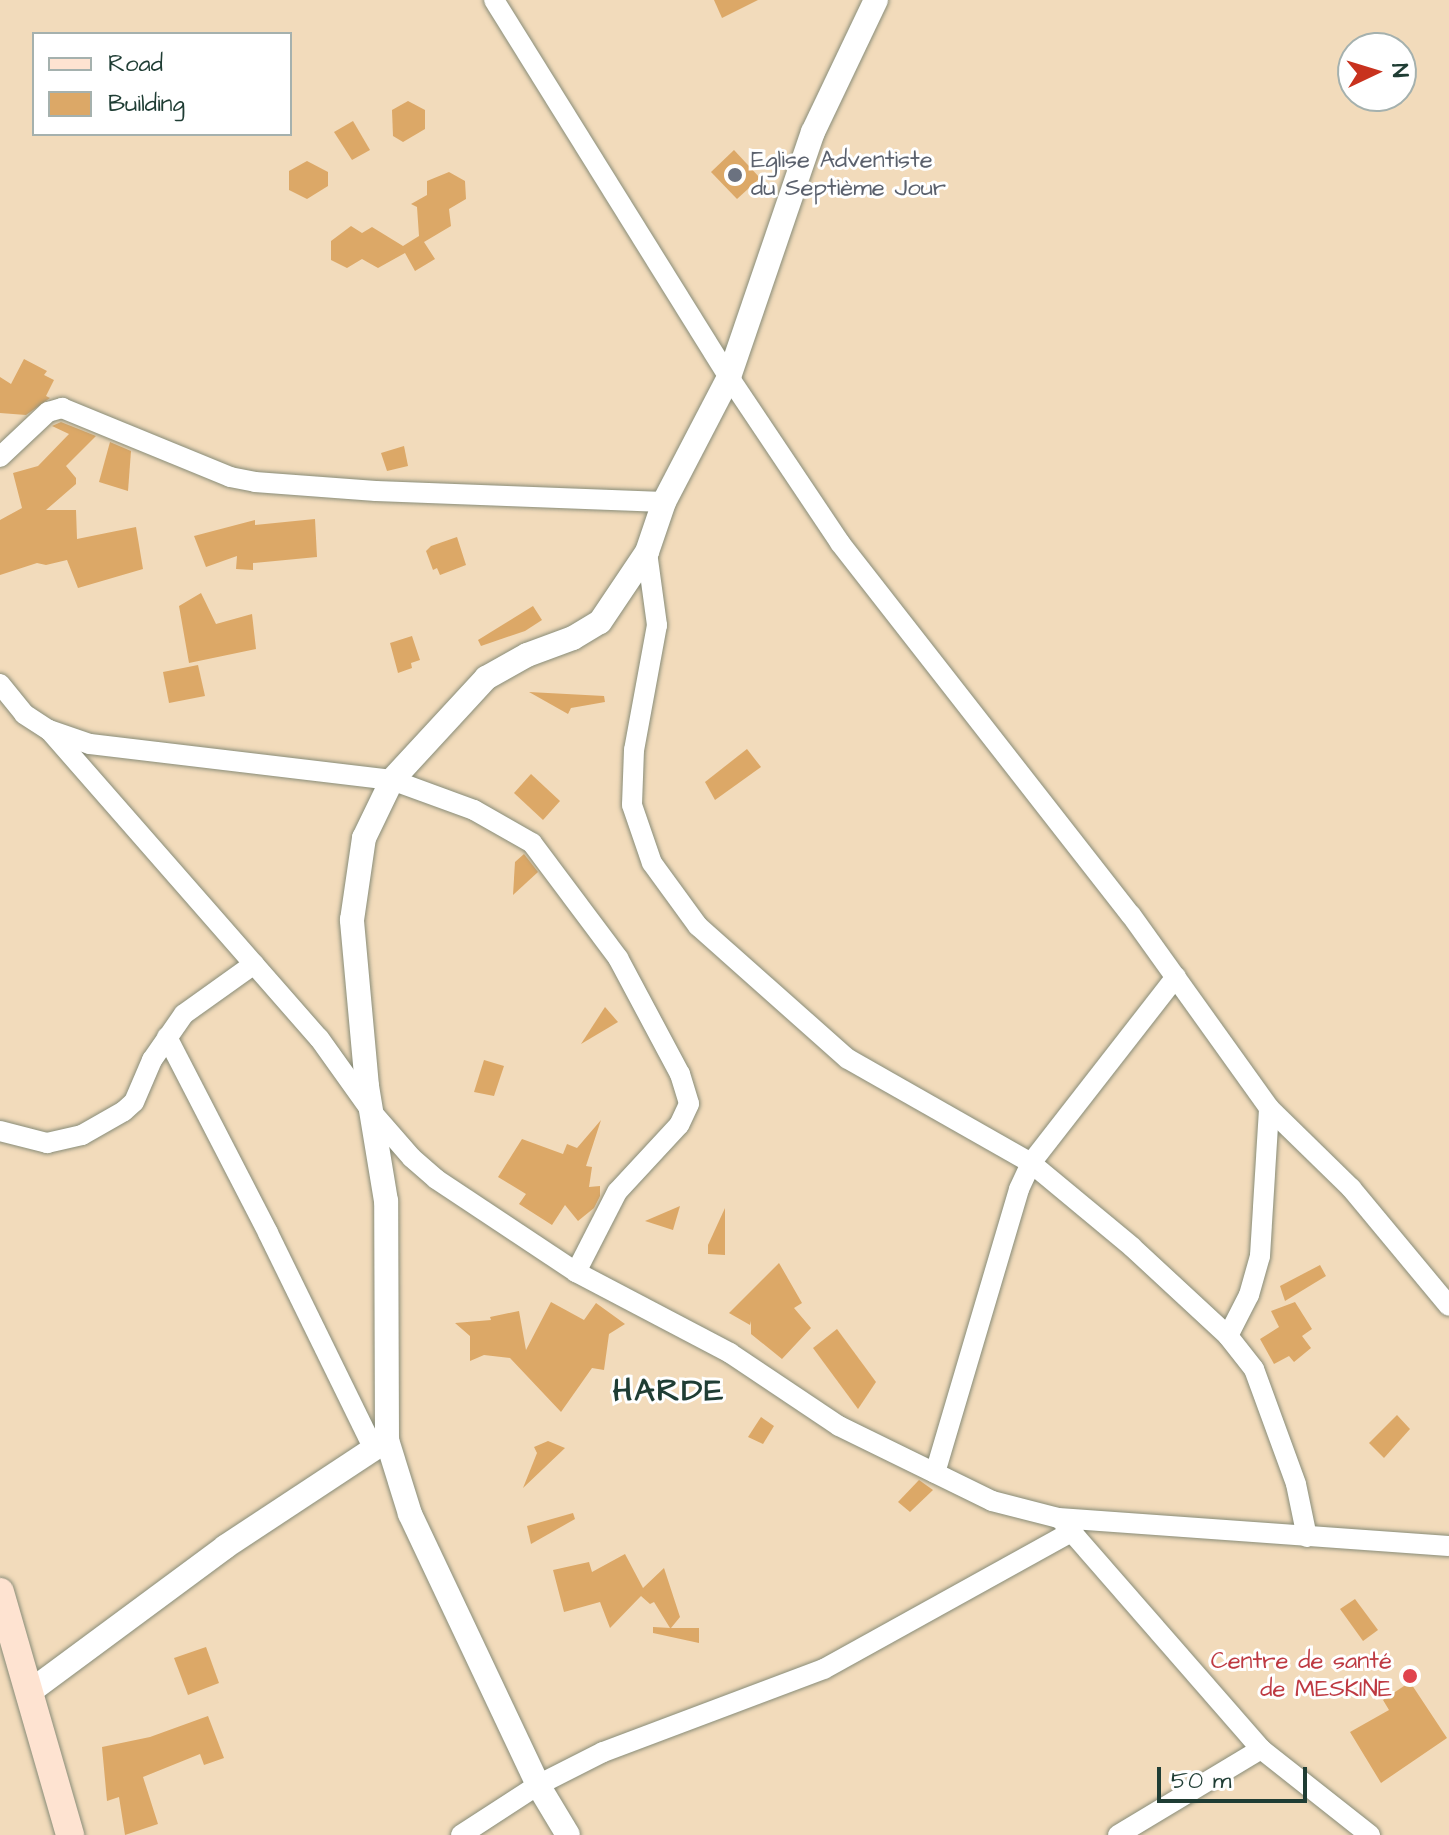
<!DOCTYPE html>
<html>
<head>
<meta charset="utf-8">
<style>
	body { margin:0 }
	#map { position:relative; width:1449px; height:1835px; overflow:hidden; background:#f2dbbb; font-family:"Architects Daughter",sans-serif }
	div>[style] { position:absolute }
	.building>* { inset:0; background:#dca867 }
	.roads { filter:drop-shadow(0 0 2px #888c78) drop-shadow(0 0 2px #888c78) }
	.minor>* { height:20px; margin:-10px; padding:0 10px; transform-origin:10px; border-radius:10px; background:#fff }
	.tertiary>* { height:24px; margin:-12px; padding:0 12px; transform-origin:12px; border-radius:12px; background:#fff }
	.secondary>* { height:28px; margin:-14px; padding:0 14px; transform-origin:14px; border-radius:14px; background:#fee3d1 }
	.dots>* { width:22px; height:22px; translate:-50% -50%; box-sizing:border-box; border:4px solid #fff; border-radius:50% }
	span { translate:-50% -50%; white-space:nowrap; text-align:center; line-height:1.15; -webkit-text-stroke:6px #fff; paint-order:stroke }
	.worship-label { font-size:24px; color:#5b616d }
	.left { translate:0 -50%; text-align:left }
	.health-label { font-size:24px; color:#be3a42 }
	.right { translate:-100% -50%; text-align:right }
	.district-label { font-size:32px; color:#1f3d34; font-weight:700; letter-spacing:2px }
	.legend { position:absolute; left:32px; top:32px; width:260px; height:104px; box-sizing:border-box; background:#fff; border:2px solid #a5b1ae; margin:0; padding:10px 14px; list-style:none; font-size:24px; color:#1f3d34 }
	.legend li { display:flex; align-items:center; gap:16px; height:40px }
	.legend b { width:40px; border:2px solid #a5b1ae }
	.north { position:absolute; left:1337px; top:32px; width:80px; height:80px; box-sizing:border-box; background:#fff; border:2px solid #a5b1ae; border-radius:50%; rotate:86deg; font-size:22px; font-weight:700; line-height:32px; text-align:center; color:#1f3d34 }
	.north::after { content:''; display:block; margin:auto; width:28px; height:36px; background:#c8321e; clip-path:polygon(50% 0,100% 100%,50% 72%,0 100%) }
	.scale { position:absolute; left:1157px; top:1767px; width:150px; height:36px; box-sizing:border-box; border:4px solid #1f3d34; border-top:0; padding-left:10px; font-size:24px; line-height:28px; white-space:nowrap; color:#1f3d34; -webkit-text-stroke:6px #fff; paint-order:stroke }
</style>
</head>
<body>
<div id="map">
	<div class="building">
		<i style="clip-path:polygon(714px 0,758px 0,722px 18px)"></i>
		<i style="clip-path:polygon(408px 101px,425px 110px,425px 129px,403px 142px,393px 136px,392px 110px)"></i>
		<i style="clip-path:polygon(353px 121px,370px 150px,352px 160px,334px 132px)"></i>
		<i style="clip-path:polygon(734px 150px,760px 178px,737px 199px,711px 172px)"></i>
		<i style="clip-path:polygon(307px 161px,328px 172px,328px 186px,307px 199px,289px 190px,289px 171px)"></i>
		<i style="clip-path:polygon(449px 172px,465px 181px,466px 199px,449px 209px,451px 226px,424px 242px,435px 259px,415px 271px,405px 253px,378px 268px,362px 259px,347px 268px,331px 260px,331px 241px,351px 226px,362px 233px,372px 227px,403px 246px,419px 236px,417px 207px,411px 204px,427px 195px,427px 181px)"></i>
		<i style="clip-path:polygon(24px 359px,47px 371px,44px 375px,54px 380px,46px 396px,50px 398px,26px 415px,0 413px,0 377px,11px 384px)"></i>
		<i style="clip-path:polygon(61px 422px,96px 436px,66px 466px,76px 478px,76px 484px,46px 510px,76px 510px,77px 539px,136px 527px,143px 569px,78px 588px,67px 560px,46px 565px,37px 563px,0 575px,0 520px,22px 508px,13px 473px,38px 466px,69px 434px,52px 426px)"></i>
		<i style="clip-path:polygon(110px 442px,131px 451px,128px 491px,99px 482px)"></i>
		<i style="clip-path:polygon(404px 446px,408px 466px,387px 471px,381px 453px)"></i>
		<i style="clip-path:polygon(315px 519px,317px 557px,253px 563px,253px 570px,236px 569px,237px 556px,206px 567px,194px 536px,255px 520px,255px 525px)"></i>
		<i style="clip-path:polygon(457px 537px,466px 565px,440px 575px,437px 568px,433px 570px,426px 551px,431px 546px)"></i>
		<i style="clip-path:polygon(201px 593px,216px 624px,252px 614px,256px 649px,189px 663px,179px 606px)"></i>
		<i style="clip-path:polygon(533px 606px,542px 620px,525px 631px,481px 646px,478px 640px)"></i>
		<i style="clip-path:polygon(412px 636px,420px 660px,411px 663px,412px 668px,398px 673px,390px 643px)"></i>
		<i style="clip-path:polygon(198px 665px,205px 696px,169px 703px,163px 672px)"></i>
		<i style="clip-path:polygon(529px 692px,604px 696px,605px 702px,571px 708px,568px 714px)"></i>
		<i style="clip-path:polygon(747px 749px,761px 767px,715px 800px,705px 782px)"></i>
		<i style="clip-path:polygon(531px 774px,560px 801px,543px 820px,514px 793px)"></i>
		<i style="clip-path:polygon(524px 854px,538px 872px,513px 895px,515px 862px)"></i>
		<i style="clip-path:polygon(605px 1007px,618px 1022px,581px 1044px)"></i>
		<i style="clip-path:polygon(484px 1060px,504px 1066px,494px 1096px,474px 1092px)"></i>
		<i style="clip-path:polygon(601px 1120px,586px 1166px,592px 1167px,589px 1187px,600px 1186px,600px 1196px,594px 1208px,578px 1221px,565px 1205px,552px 1225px,519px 1204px,526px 1194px,498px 1177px,522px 1139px,563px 1154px,567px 1144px,577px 1148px)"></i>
		<i style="clip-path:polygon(680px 1206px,673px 1230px,645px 1221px)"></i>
		<i style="clip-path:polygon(725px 1208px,725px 1255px,708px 1254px,708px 1245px)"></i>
		<i style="clip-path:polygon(779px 1263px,802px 1303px,794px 1308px,811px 1328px,782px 1359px,751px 1334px,751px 1321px,750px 1325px,729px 1313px)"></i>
		<i style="clip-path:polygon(1320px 1265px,1326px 1276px,1285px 1301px,1280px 1286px)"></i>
		<i style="clip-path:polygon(551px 1302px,584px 1320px,596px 1303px,625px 1324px,609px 1334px,604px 1370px,592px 1368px,561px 1412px,510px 1358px,484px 1355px,470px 1361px,470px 1336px,455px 1323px,491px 1320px,490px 1317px,519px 1311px,526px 1350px)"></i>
		<i style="clip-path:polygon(1295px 1302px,1312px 1329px,1302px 1336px,1311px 1348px,1294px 1362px,1289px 1356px,1274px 1364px,1260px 1339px,1279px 1327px,1271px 1311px)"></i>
		<i style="clip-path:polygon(837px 1329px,876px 1382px,858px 1409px,813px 1348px)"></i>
		<i style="clip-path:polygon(1397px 1415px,1410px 1429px,1384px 1458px,1369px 1443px)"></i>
		<i style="clip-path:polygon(761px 1417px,774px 1426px,763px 1444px,748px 1437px)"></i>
		<i style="clip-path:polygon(548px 1441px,565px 1448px,523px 1488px,537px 1453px,534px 1447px)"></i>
		<i style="clip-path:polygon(919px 1480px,933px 1490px,910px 1512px,898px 1502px)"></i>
		<i style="clip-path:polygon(573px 1513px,575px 1519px,531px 1544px,527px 1526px)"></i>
		<i style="clip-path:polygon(625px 1554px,643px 1588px,664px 1568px,680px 1617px,671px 1628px,699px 1628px,699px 1643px,653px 1633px,653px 1627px,670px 1628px,654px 1602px,650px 1604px,641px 1596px,610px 1628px,600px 1602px,564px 1612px,553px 1570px,589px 1562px,592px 1572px)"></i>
		<i style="clip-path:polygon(1355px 1599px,1378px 1630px,1363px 1641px,1340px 1609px)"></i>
		<i style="clip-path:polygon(206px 1647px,219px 1683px,188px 1695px,174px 1658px)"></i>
		<i style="clip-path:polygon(1410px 1682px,1447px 1738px,1381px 1783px,1350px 1732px,1389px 1710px,1383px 1700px)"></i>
		<i style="clip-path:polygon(208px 1716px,224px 1758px,204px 1765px,200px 1754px,143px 1777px,158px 1824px,125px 1835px,119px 1797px,107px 1801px,102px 1747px,150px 1737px)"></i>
	</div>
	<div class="roads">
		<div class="minor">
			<i style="left:494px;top:0;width:444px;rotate:58.1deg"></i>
			<i style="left:729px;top:377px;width:200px;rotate:56.2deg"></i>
			<i style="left:840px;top:543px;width:472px;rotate:52deg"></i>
			<i style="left:1131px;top:915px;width:237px;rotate:54.4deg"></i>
			<i style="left:1269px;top:1108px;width:115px;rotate:44.3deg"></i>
			<i style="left:1351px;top:1188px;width:153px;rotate:50.3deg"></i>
			<i style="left:0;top:457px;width:66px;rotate:-43.2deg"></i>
			<i style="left:48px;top:412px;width:15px;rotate:-16deg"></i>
			<i style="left:62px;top:408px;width:182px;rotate:22.3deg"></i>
			<i style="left:230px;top:477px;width:25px;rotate:11deg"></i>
			<i style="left:255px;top:482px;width:121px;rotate:4.3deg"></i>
			<i style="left:376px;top:491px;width:288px;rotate:2.2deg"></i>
			<i style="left:647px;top:552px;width:74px;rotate:82.2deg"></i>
			<i style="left:657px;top:625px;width:127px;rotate:100.4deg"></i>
			<i style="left:634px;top:750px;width:55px;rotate:92.1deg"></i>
			<i style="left:632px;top:805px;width:61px;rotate:71deg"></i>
			<i style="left:652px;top:863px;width:78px;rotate:53.9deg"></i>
			<i style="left:698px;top:926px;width:200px;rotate:41.6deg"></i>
			<i style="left:848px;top:1059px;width:210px;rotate:29.6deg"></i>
			<i style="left:1031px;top:1163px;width:131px;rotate:39.7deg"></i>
			<i style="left:1132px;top:1247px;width:131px;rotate:42.8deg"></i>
			<i style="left:1228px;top:1336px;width:42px;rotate:51.8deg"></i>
			<i style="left:1254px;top:1369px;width:122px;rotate:69.9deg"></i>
			<i style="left:1296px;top:1484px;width:54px;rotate:78.3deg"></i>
			<i style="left:0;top:684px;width:38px;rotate:51deg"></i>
			<i style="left:24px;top:714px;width:30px;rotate:33deg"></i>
			<i style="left:49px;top:730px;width:43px;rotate:18.9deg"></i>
			<i style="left:90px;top:744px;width:304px;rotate:6.8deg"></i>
			<i style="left:392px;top:780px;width:87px;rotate:20.1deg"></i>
			<i style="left:474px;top:810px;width:67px;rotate:29.6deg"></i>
			<i style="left:532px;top:843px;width:144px;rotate:53.2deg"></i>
			<i style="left:618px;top:958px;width:132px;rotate:61.9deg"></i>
			<i style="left:680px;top:1074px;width:31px;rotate:73deg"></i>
			<i style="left:689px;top:1104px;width:23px;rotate:115deg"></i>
			<i style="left:679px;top:1125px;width:91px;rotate:132.8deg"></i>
			<i style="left:617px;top:1192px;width:90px;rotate:117.1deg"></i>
			<i style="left:49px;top:730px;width:410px;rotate:48.8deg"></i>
			<i style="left:319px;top:1038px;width:90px;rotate:54.5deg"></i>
			<i style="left:371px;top:1111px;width:62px;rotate:48.9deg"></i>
			<i style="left:412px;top:1158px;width:32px;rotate:41deg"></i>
			<i style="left:436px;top:1179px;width:168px;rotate:33.6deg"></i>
			<i style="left:576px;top:1272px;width:174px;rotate:27.7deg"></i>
			<i style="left:730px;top:1353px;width:131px;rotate:33.8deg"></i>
			<i style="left:839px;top:1426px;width:170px;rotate:26.1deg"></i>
			<i style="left:992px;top:1501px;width:68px;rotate:14.4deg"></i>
			<i style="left:1058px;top:1518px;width:392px;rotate:4.1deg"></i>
			<i style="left:167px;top:1037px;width:220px;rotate:62.7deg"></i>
			<i style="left:268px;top:1233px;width:241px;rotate:63.9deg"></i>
			<i style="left:0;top:1131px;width:49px;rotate:14.3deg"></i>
			<i style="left:47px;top:1143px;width:36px;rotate:-13deg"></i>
			<i style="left:82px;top:1135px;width:48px;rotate:-29.7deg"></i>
			<i style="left:124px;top:1111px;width:13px;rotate:-42deg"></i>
			<i style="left:134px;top:1102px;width:46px;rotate:-66.8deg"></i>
			<i style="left:152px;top:1060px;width:56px;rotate:-55.2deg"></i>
			<i style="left:184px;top:1014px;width:86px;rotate:-35.5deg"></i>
			<i style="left:1228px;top:1336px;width:46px;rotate:-62.9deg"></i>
			<i style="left:1249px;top:1295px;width:41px;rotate:-74.2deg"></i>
			<i style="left:1260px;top:1256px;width:148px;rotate:-86.5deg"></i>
			<i style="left:935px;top:1473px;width:296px;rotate:-73.5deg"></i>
			<i style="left:1019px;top:1189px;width:29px;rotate:-65deg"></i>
			<i style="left:1031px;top:1163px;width:236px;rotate:-52.1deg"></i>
			<i style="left:1063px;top:1522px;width:301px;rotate:48.9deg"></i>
			<i style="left:1261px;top:1749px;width:139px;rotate:38.3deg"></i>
			<i style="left:461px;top:1835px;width:92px;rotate:-33deg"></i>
			<i style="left:538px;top:1785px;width:73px;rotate:-26.9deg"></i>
			<i style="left:603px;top:1752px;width:236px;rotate:-20.6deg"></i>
			<i style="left:824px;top:1669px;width:285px;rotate:-29deg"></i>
			<i style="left:1118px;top:1835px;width:167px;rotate:-31deg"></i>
		</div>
		<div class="tertiary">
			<i style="left:387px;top:1440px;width:77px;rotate:72.7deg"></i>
			<i style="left:410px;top:1514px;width:300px;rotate:64.7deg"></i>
			<i style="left:538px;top:1785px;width:58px;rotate:59deg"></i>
			<i style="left:28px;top:1693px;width:245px;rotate:-36.5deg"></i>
			<i style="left:225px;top:1547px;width:194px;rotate:-33.4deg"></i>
			<i style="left:387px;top:1440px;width:239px;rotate:-90.2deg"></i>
			<i style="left:386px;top:1201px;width:117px;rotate:-99.4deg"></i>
			<i style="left:367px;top:1086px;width:167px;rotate:-95.2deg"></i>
			<i style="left:352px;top:920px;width:83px;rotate:-81.7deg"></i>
			<i style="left:364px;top:838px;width:64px;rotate:-64.2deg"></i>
			<i style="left:392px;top:780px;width:139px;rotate:-47.3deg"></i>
			<i style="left:486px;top:678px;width:47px;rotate:-29.3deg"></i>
			<i style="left:527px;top:655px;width:49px;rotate:-20.3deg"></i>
			<i style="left:573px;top:638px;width:31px;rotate:-31deg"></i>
			<i style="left:600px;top:622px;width:84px;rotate:-56.1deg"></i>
			<i style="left:647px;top:552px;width:53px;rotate:-71.2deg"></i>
			<i style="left:664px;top:502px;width:141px;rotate:-62.5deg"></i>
			<i style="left:729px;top:377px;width:259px;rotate:-71.1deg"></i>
			<i style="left:813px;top:132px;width:146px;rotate:-64.5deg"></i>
		</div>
		<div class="secondary">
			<i style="left:0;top:1592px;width:253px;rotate:73.9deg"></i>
		</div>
	</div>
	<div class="dots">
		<i style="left:735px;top:175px;background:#6b7280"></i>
		<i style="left:1410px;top:1676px;background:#e0444e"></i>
	</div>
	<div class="worship-label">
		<span class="left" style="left:751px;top:175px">Eglise Adventiste<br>du Septième Jour</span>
	</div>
	<div class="health-label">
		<span class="right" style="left:1392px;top:1676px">Centre de santé<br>de MESKINE</span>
	</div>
	<div class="district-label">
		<span style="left:669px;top:1391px">HARDE</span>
	</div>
	<ul class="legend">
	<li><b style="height:10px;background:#fee3d1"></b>Road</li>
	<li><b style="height:22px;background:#dca867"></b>Building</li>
	</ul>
	<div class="north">N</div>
	<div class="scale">50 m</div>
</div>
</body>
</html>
